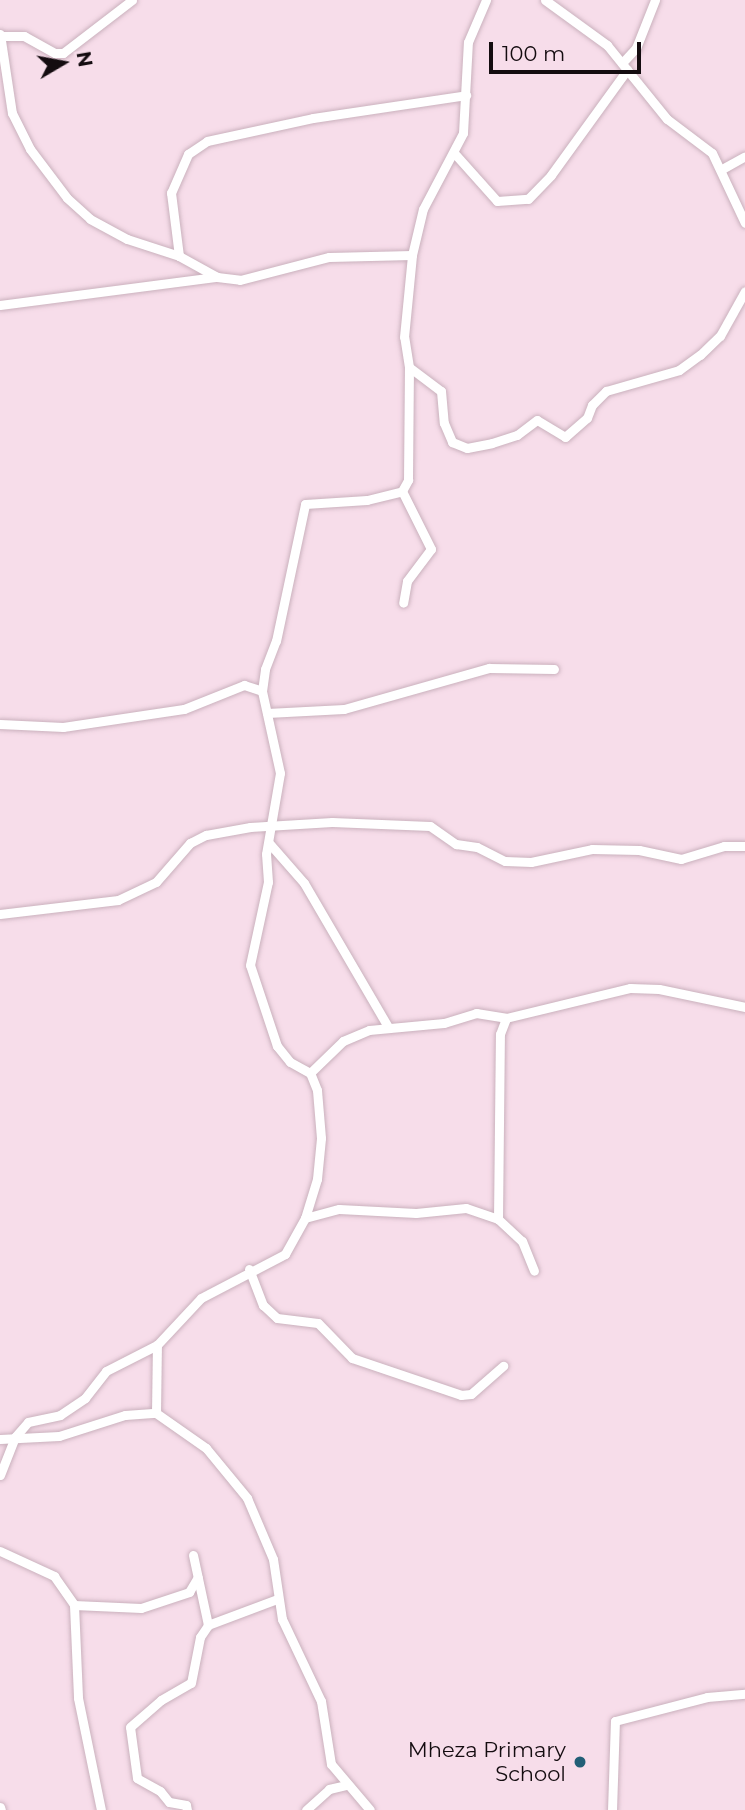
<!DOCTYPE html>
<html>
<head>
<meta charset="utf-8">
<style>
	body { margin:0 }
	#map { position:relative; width:745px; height:1810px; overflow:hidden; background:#f7ddea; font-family:Montserrat,sans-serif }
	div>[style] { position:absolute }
	.roads { filter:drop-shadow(0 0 2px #cab1bd) drop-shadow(0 0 2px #cab1bd) }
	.street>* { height:9px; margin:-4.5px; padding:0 4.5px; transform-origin:4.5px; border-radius:4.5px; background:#fff }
	.dots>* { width:19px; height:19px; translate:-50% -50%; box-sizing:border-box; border:4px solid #f7ddea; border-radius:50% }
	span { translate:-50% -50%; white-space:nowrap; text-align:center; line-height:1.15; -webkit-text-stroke:6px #f7ddea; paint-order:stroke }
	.poi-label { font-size:21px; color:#140c10 }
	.right { translate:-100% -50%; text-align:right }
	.north { position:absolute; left:28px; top:28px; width:70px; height:70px; -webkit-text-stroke:5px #f7ddea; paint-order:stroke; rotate:80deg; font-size:19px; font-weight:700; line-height:28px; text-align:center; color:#140c10 }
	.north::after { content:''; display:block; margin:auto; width:24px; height:32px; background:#140c10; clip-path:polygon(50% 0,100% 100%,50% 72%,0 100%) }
	.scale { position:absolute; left:489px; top:42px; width:152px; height:32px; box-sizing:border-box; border:4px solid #140c10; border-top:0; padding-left:9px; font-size:21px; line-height:24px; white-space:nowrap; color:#140c10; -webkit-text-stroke:5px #f7ddea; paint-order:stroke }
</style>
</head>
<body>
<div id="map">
	<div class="roads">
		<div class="street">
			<i style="left:545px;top:0;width:77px;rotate:36deg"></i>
			<i style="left:607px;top:45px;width:95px;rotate:51deg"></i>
			<i style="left:667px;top:119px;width:56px;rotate:37.1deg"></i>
			<i style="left:712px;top:153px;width:77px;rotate:64.8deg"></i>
			<i style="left:0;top:34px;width:80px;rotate:81.4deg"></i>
			<i style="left:12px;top:113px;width:40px;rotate:63.4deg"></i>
			<i style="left:30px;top:149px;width:61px;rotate:52.9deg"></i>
			<i style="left:67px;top:198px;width:31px;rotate:42deg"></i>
			<i style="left:90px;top:219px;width:42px;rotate:28.4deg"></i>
			<i style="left:127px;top:239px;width:55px;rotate:18.1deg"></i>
			<i style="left:179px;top:256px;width:43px;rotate:28.9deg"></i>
			<i style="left:1px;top:36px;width:23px"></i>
			<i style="left:24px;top:36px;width:35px;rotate:29deg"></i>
			<i style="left:55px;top:53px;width:8px"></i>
			<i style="left:63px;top:53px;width:87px;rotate:-37.5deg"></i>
			<i style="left:622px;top:63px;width:21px;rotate:-47deg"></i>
			<i style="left:636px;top:48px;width:52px;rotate:-68.4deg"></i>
			<i style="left:455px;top:154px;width:63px;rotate:48.2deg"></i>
			<i style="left:497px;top:201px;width:31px;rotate:-4deg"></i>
			<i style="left:528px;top:199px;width:33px;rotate:-46deg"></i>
			<i style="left:551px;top:175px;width:130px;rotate:-54.1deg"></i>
			<i style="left:722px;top:169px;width:26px;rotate:-29deg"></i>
			<i style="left:179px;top:256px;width:64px;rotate:-97.2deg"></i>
			<i style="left:171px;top:193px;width:43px;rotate:-66.4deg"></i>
			<i style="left:188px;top:154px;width:23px;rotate:-34deg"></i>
			<i style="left:207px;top:141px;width:108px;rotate:-12.2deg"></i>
			<i style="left:313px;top:118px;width:155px;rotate:-8.5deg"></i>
			<i style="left:0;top:305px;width:219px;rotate:-7.4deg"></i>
			<i style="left:217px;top:277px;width:23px;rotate:7deg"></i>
			<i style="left:240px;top:280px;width:92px;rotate:-14.5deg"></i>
			<i style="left:329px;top:257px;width:83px;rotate:-1.4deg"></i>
			<i style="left:409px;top:367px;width:40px;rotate:37deg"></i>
			<i style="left:441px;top:391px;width:32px;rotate:85deg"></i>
			<i style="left:444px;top:423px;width:21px;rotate:67deg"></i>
			<i style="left:452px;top:442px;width:16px;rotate:22deg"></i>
			<i style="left:467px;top:448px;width:25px;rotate:-11deg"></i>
			<i style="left:492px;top:443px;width:26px;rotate:-18deg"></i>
			<i style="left:517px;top:435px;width:25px;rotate:-37deg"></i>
			<i style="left:537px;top:420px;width:33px;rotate:31deg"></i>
			<i style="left:565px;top:437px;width:29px;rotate:-41deg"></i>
			<i style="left:587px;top:418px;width:14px;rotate:-69deg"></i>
			<i style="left:592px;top:405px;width:20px;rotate:-45deg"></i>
			<i style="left:606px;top:391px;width:76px;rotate:-16deg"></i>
			<i style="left:679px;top:370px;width:26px;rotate:-36deg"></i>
			<i style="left:700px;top:355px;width:28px;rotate:-44deg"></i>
			<i style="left:720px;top:336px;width:51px;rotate:-60.9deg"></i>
			<i style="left:402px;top:491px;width:65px;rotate:63.4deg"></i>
			<i style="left:431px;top:549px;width:40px;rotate:127deg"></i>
			<i style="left:407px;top:581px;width:22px;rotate:100deg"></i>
			<i style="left:267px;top:713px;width:77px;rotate:-3deg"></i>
			<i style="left:344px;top:709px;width:151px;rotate:-15.8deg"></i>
			<i style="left:489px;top:668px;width:65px;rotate:0.9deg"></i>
			<i style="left:0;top:724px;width:63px;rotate:2.7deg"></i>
			<i style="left:63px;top:727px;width:122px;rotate:-8.5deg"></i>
			<i style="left:184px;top:709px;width:65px;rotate:-21.8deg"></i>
			<i style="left:244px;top:685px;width:19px;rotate:18deg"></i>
			<i style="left:269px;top:843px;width:53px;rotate:48.8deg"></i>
			<i style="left:304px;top:883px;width:167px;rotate:59.7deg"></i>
			<i style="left:0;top:914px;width:119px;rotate:-6.8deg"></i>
			<i style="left:118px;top:900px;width:42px;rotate:-25.3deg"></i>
			<i style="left:156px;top:882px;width:52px;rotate:-48.9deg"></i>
			<i style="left:190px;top:843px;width:18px;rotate:-27deg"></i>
			<i style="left:206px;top:835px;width:45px;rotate:-10.3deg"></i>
			<i style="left:250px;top:827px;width:82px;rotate:-3.5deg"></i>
			<i style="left:332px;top:822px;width:98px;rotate:2.3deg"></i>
			<i style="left:430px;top:826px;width:32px;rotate:35deg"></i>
			<i style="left:456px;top:844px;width:21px;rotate:8deg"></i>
			<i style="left:477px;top:847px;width:31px;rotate:27deg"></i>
			<i style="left:505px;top:861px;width:26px;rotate:2deg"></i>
			<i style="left:531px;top:862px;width:62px;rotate:-12deg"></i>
			<i style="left:592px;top:849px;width:47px;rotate:1.2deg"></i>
			<i style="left:639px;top:850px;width:43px;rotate:12.1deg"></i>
			<i style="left:681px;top:859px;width:45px;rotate:-16.8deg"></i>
			<i style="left:724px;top:846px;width:21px"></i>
			<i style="left:310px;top:1073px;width:46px;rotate:-44.1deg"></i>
			<i style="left:343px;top:1041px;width:28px;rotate:-23deg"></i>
			<i style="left:369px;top:1030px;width:75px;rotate:-5.3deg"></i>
			<i style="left:444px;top:1023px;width:34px;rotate:-17deg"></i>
			<i style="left:476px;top:1013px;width:30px;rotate:9deg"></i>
			<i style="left:506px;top:1018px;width:128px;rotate:-13.6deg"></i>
			<i style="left:630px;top:988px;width:29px;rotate:2deg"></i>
			<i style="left:659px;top:989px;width:88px;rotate:11.8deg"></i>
			<i style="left:305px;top:1218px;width:35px;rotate:-15deg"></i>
			<i style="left:339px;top:1209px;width:77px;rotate:3deg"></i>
			<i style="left:416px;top:1213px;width:50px;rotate:-5.7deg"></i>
			<i style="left:466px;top:1208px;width:34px;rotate:19deg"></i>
			<i style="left:498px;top:1219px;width:33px;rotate:43deg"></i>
			<i style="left:522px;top:1241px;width:32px;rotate:68deg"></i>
			<i style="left:498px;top:1219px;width:185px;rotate:-89.4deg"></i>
			<i style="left:500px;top:1034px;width:17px;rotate:-69deg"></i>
			<i style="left:249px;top:1269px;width:39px;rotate:69deg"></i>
			<i style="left:263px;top:1305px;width:19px;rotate:43deg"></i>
			<i style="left:277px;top:1318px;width:41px;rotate:7deg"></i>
			<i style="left:318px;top:1323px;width:49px;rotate:45.8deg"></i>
			<i style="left:352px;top:1358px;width:115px;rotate:18.7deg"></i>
			<i style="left:461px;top:1395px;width:10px;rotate:-6deg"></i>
			<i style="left:471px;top:1394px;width:43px;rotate:-41.2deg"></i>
			<i style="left:156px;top:1413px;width:68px;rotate:-89.2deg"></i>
			<i style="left:0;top:1439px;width:59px;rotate:-2.9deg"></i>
			<i style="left:59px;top:1436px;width:69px;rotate:-17.7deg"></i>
			<i style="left:125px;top:1415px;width:31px;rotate:-4deg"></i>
			<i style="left:156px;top:1413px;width:61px;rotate:35deg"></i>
			<i style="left:206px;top:1448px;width:65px;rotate:50.6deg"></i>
			<i style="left:247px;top:1498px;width:66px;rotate:66.9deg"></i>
			<i style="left:273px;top:1559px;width:61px;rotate:81.5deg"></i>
			<i style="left:282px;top:1619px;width:91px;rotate:64.6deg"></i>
			<i style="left:321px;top:1701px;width:64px;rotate:81deg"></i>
			<i style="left:331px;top:1764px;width:60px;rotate:49.7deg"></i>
			<i style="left:0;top:1475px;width:41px;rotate:-68.5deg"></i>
			<i style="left:15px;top:1437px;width:20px;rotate:-49deg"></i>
			<i style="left:28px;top:1422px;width:33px;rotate:-12deg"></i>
			<i style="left:60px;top:1415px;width:30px;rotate:-34deg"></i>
			<i style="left:85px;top:1398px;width:34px;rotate:-52deg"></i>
			<i style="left:106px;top:1371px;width:57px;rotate:-27deg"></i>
			<i style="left:157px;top:1345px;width:64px;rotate:-46.9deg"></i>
			<i style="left:201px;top:1298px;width:95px;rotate:-27.6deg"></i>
			<i style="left:285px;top:1254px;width:41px;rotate:-60.9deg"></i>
			<i style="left:305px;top:1218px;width:41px;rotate:-72.9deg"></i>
			<i style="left:317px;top:1179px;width:41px;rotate:-84.4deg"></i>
			<i style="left:321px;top:1138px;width:48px;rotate:-94.8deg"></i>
			<i style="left:317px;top:1090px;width:18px;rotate:-112deg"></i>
			<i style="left:310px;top:1073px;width:23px;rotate:-151deg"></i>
			<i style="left:290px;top:1062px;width:21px;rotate:-129deg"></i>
			<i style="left:277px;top:1046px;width:85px;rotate:-108.4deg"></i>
			<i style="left:250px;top:965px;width:85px;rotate:-77.8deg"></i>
			<i style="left:268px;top:882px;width:28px;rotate:-94deg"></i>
			<i style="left:266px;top:854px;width:82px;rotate:-80.2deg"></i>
			<i style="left:280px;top:773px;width:84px;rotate:-102.4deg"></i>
			<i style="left:262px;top:691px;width:22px;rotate:-82deg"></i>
			<i style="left:265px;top:669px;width:30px;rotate:-69deg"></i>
			<i style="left:276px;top:641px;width:140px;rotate:-78deg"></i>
			<i style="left:305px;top:504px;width:62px;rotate:-3.7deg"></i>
			<i style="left:367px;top:500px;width:36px;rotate:-14deg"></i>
			<i style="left:402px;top:491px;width:13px;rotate:-61deg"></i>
			<i style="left:408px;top:480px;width:113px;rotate:-89.5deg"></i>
			<i style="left:409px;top:367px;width:30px;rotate:-99deg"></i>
			<i style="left:404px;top:337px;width:82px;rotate:-84.4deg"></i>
			<i style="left:412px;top:255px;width:47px;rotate:-76.6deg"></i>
			<i style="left:423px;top:209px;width:86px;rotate:-62.2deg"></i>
			<i style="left:463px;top:133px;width:91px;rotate:-86.9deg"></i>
			<i style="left:468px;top:42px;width:46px;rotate:-66.8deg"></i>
			<i style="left:0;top:1551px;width:60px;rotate:24.8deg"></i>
			<i style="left:54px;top:1576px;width:35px;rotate:55deg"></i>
			<i style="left:74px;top:1605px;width:67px;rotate:2.6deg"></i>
			<i style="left:141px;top:1608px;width:51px;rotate:-18.4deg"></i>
			<i style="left:189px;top:1592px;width:17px;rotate:-59deg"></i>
			<i style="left:193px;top:1555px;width:72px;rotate:77.9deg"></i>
			<i style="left:74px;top:1605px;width:93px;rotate:87.5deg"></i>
			<i style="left:78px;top:1698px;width:114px;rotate:78.4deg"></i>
			<i style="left:0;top:1807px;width:3px;rotate:72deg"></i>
			<i style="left:187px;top:1810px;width:5px;rotate:-101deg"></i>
			<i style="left:186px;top:1805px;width:17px;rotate:-170deg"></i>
			<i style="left:169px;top:1802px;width:14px;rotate:-129deg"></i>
			<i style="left:160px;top:1791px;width:26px;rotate:-151deg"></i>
			<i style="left:137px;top:1778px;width:51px;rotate:-97.8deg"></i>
			<i style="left:130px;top:1727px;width:41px;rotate:-41.1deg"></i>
			<i style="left:161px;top:1700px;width:34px;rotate:-30deg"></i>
			<i style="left:191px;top:1683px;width:47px;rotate:-78.9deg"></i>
			<i style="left:200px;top:1637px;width:14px;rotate:-56deg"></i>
			<i style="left:208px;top:1625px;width:74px;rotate:-20.6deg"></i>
			<i style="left:306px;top:1810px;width:31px;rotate:-42deg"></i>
			<i style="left:329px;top:1789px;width:17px;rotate:-13deg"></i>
			<i style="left:612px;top:1810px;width:89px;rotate:-88.1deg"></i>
			<i style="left:615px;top:1721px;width:95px;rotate:-14.6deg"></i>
			<i style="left:707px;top:1697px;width:38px;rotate:-5deg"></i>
		</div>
	</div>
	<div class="dots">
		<i style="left:580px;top:1762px;background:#225e76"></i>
	</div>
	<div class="poi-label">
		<span class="right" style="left:566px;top:1762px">Mheza Primary<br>School</span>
	</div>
	<div class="north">N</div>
	<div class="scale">100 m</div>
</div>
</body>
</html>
